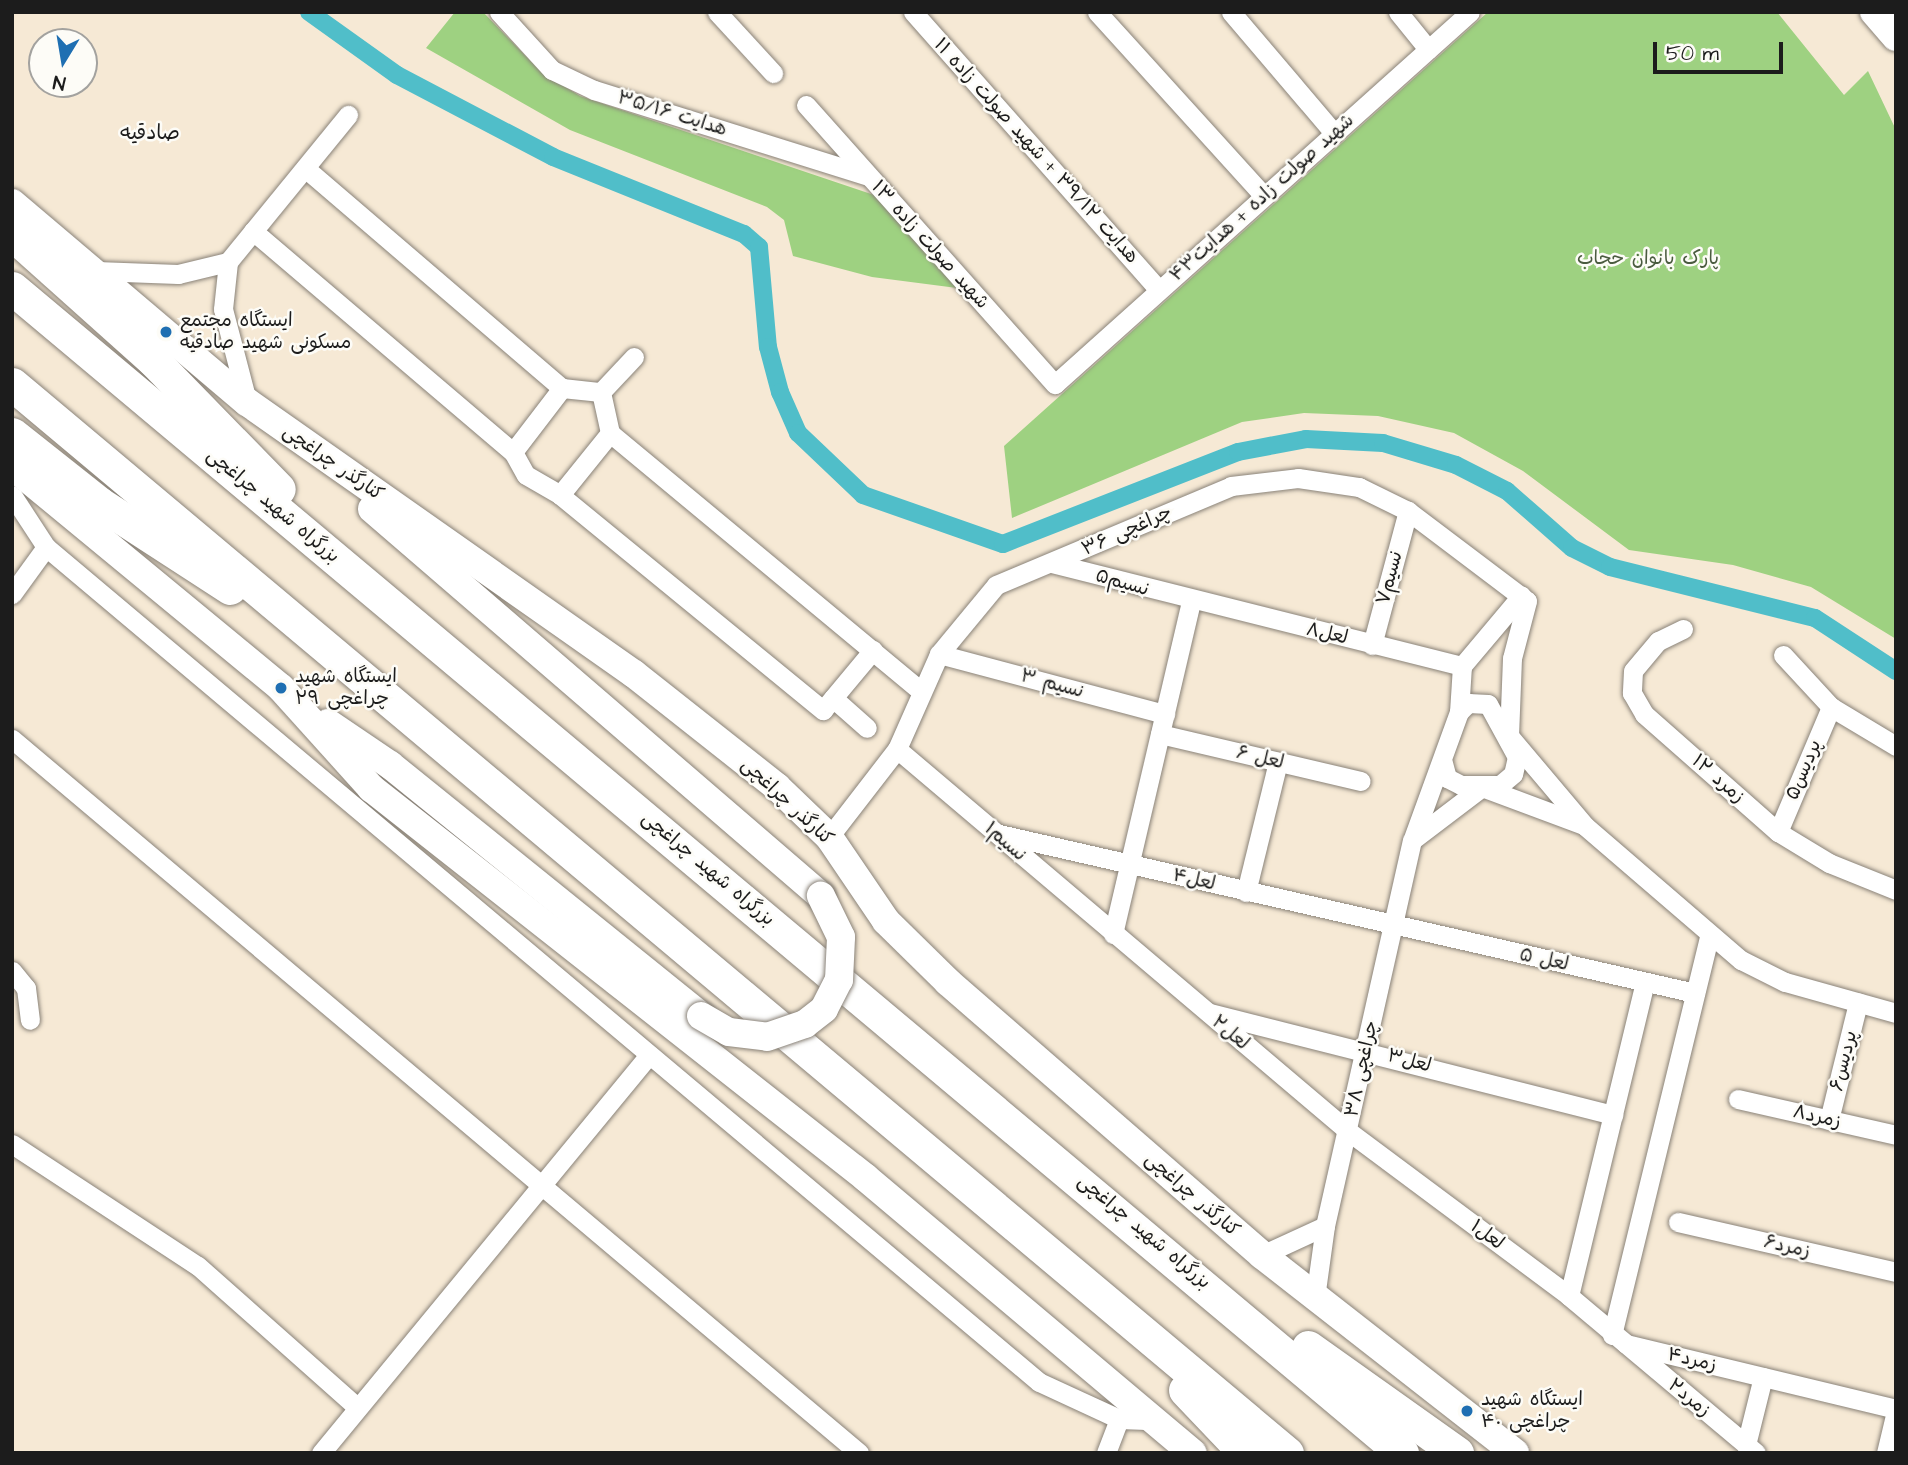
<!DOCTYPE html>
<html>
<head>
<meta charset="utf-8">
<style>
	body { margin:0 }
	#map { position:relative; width:1908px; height:1465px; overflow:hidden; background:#f6e9d5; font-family:"Architects Daughter","Playpen Sans Arabic",sans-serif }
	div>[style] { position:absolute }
	.green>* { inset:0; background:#9ed181 }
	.canal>* { height:18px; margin:-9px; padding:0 9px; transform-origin:9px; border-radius:9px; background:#50bec9 }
	.roads { filter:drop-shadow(0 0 2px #898278) drop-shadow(0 0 2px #898278) }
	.minor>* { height:19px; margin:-9.5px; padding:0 9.5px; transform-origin:9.5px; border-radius:9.5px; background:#fff }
	.secondary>* { height:28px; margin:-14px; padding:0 14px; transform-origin:14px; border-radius:14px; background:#fff }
	.trunk>* { height:33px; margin:-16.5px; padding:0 16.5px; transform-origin:16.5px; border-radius:16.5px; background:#fff }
	.bridges { filter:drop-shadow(0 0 2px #898278) drop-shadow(0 0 2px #898278) }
	.secondary-bridge>* { height:28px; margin:-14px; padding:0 14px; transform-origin:14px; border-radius:14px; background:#fff }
	.dots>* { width:19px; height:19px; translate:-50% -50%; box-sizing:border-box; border:4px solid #fdfcf7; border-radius:50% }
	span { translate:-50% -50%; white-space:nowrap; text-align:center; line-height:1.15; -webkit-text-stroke:5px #fdfcf7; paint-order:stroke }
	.street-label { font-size:19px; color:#1c1c1c }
	.park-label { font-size:19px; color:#4a5b3f }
	.poi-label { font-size:19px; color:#1c1c1c }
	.left { translate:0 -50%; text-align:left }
	.neighbourhood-label { font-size:21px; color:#1c1c1c }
	.frame { position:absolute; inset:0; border:14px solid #1c1c1c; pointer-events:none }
	.north { position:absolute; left:28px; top:28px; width:70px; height:70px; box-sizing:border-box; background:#fdfcf7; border:2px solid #a3a29f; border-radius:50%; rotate:191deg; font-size:19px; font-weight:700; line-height:28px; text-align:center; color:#1c1c1c }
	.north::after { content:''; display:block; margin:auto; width:24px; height:32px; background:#1f6fb2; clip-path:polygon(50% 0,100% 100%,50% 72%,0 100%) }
	.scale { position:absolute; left:1653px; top:42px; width:130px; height:32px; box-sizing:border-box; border:4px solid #1c1c1c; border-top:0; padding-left:9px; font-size:21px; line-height:24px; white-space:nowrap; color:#1c1c1c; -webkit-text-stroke:5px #fdfcf7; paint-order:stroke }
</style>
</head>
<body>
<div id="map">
	<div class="green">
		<i style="clip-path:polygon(455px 12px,483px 12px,541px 72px,580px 96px,874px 195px,957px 288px,872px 277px,793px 256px,784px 220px,767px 207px,570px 130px,426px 48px)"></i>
		<i style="clip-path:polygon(1488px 12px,1777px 12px,1844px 95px,1868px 71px,1896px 130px,1896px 639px,1811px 587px,1733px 565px,1629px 550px,1523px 471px,1454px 433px,1378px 416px,1304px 413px,1242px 422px,1012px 518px,1004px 446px)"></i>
	</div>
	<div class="canal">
		<i style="left:309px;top:12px;width:108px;rotate:35.6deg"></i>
		<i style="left:397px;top:75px;width:176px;rotate:27.7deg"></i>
		<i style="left:553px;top:157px;width:206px;rotate:22deg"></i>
		<i style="left:744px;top:234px;width:20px;rotate:41deg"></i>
		<i style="left:759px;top:247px;width:100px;rotate:84.9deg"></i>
		<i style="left:768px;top:347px;width:47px;rotate:75.1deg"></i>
		<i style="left:780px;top:392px;width:45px;rotate:66.3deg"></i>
		<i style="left:798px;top:433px;width:90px;rotate:43.6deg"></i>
		<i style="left:863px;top:495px;width:148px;rotate:19.3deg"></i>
		<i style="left:1003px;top:544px;width:252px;rotate:-21.4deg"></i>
		<i style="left:1238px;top:452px;width:69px;rotate:-10.8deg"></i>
		<i style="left:1306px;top:439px;width:77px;rotate:3deg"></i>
		<i style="left:1383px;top:443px;width:76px;rotate:16.8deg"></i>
		<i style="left:1456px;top:465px;width:57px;rotate:27deg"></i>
		<i style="left:1507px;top:491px;width:86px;rotate:41.2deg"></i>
		<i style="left:1572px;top:548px;width:42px;rotate:26.6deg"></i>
		<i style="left:1610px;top:567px;width:211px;rotate:14deg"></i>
		<i style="left:1815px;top:618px;width:97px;rotate:33.2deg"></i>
	</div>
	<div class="roads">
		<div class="minor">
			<i style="left:499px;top:12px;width:79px;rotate:47.6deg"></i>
			<i style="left:552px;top:70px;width:47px;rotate:25.5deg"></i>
			<i style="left:594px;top:90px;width:287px;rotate:17.4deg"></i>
			<i style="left:717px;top:12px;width:83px;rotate:47.4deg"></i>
			<i style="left:913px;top:12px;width:371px;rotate:48.5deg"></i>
			<i style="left:1097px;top:12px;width:248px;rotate:47.8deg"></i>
			<i style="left:1231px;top:12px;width:159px;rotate:49.6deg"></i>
			<i style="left:1398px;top:12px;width:48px;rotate:51deg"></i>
			<i style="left:806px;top:105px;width:374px;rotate:48.3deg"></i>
			<i style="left:1055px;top:384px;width:557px;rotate:-41.87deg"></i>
			<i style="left:305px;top:168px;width:338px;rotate:40.6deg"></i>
			<i style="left:562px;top:388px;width:39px;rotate:6deg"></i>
			<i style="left:601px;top:392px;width:42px;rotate:77.6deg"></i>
			<i style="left:610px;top:433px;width:403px;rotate:39.7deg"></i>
			<i style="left:253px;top:231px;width:341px;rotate:40.4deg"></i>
			<i style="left:513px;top:452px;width:26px;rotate:61deg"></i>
			<i style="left:526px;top:475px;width:39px;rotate:30deg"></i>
			<i style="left:560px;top:495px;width:340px;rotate:39.3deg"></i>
			<i style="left:823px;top:710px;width:78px;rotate:-50.2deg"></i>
			<i style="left:96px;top:271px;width:82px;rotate:2.1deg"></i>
			<i style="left:178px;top:274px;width:51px;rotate:-13.5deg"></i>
			<i style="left:601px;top:392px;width:48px;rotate:-46.7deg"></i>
			<i style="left:247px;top:401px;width:95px;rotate:-104.6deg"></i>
			<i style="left:223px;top:309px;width:47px;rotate:-83.9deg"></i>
			<i style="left:228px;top:262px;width:190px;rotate:-50.8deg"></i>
			<i style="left:513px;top:452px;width:81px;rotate:-52.6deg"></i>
			<i style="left:12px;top:495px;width:62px;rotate:56.8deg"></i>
			<i style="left:46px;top:547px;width:1297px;rotate:40.06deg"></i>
			<i style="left:1039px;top:1382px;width:88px;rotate:24.8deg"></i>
			<i style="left:1119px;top:1419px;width:35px;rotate:2deg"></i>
			<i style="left:560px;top:495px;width:80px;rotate:-51.1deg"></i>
			<i style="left:1052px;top:563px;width:423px;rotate:14.1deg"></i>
			<i style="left:12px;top:594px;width:58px;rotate:-54.1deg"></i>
			<i style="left:1683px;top:629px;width:28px;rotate:154deg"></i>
			<i style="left:1658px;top:641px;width:39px;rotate:130deg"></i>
			<i style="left:1633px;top:671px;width:22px;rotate:93deg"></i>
			<i style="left:1632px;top:693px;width:24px;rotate:60deg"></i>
			<i style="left:1644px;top:714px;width:179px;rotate:41.4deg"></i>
			<i style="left:1778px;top:832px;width:60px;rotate:31.3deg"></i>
			<i style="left:1829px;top:863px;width:72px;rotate:21.9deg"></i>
			<i style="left:1372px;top:645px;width:139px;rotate:-75deg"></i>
			<i style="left:939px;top:654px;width:234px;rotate:14.9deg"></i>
			<i style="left:1783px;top:655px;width:71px;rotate:47.3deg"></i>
			<i style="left:1831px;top:707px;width:76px;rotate:31deg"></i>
			<i style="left:833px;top:698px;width:45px;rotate:41.4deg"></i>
			<i style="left:1459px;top:712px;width:46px;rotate:-86.3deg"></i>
			<i style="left:1462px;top:666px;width:92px;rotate:-49.9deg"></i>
			<i style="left:1160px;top:734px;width:206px;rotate:13.2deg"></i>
			<i style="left:12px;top:739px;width:1108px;rotate:40.13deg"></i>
			<i style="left:897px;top:749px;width:591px;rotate:40.26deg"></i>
			<i style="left:1348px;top:1131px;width:276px;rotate:36.7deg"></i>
			<i style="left:1569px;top:1296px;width:244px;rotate:40deg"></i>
			<i style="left:1778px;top:832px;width:136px;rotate:-67deg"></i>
			<i style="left:999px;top:834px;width:714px;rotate:12.87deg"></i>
			<i style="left:829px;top:837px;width:111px;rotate:-52.3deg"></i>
			<i style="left:897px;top:749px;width:104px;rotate:-66.1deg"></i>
			<i style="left:939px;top:654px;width:89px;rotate:-50.4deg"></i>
			<i style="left:996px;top:585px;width:255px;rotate:-22.8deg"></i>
			<i style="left:1231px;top:486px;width:67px;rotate:-6.8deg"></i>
			<i style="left:1298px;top:478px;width:62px;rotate:8.4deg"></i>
			<i style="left:1359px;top:487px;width:55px;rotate:26.1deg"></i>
			<i style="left:1408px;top:511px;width:149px;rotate:37.1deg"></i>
			<i style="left:1527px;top:601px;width:59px;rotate:104.7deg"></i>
			<i style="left:1512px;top:658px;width:78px;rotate:92.2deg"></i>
			<i style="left:1509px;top:736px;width:118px;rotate:49.8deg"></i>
			<i style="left:1585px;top:826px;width:206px;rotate:40.7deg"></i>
			<i style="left:1741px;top:960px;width:49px;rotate:26.6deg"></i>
			<i style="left:1785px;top:982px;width:115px;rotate:15.6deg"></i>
			<i style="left:1415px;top:838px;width:84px;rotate:-37.3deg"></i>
			<i style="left:1482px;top:787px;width:106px;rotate:20.5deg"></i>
			<i style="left:1246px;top:892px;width:134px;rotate:-76.2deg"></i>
			<i style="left:1113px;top:934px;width:341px;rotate:-76.8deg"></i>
			<i style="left:12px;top:971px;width:22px;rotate:51deg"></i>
			<i style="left:26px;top:988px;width:32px;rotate:83deg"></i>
			<i style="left:1210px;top:1013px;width:416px;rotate:14.2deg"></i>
			<i style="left:1738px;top:1099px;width:162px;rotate:12.8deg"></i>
			<i style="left:1829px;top:1120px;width:121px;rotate:-76.1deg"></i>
			<i style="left:12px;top:1144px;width:222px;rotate:33.3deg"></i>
			<i style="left:198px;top:1266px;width:213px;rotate:41.6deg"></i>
			<i style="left:1678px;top:1222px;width:224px;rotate:12.9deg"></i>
			<i style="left:1262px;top:1255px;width:69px;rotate:-24.7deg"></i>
			<i style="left:1569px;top:1296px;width:323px;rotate:-76.4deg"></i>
			<i style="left:1315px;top:1298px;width:73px;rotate:-82.1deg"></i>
			<i style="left:1325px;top:1226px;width:395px;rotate:-77.3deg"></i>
			<i style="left:1412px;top:841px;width:137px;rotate:-70deg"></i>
			<i style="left:1459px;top:712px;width:13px;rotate:-45deg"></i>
			<i style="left:1468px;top:703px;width:20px;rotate:3deg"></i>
			<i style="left:1488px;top:704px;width:60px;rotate:61.3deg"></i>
			<i style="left:1517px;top:757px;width:17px;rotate:103deg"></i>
			<i style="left:1513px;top:774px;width:17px;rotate:140deg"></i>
			<i style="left:1500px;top:785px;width:39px;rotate:180deg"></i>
			<i style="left:1461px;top:785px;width:16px;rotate:-153deg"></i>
			<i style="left:1447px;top:778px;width:16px;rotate:-105deg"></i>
			<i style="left:1612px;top:1335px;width:411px;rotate:-76.3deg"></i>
			<i style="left:1626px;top:1344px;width:278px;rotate:13.5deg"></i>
			<i style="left:1746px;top:1445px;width:70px;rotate:-76deg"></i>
			<i style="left:321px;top:1453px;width:516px;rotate:-50.51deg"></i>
			<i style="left:1106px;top:1453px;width:36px;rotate:-69deg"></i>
			<i style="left:1886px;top:1453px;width:43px;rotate:-76.6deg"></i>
		</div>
		<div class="secondary">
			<i style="left:1874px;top:12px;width:33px;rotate:49deg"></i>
			<i style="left:12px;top:203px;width:308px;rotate:40.3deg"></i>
			<i style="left:247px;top:402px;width:473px;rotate:35.1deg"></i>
			<i style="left:634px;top:674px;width:182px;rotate:38.3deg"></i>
			<i style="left:777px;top:787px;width:72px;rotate:43.9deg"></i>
			<i style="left:829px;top:837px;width:102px;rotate:55.8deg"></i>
			<i style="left:886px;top:921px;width:87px;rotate:44.5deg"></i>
			<i style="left:948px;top:982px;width:416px;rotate:41deg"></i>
			<i style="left:1262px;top:1255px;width:321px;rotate:38deg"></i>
			<i style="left:12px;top:466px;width:349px;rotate:39.5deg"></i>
			<i style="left:281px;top:688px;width:135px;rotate:48deg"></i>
			<i style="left:371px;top:788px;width:630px;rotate:38.23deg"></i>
			<i style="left:866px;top:1178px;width:427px;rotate:40.1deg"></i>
			<i style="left:372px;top:509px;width:593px;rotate:40.76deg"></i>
			<i style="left:328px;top:723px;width:75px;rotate:34.1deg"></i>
			<i style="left:390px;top:765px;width:400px;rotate:38.9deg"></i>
		</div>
		<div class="trunk">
			<i style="left:12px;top:234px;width:189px;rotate:41.8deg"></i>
			<i style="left:153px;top:360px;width:180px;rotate:45.7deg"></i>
			<i style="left:12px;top:288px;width:1814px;rotate:39.97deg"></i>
			<i style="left:12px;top:384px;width:1664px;rotate:39.98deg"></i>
			<i style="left:12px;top:434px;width:111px;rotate:38.4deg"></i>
			<i style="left:99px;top:503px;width:156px;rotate:33deg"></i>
			<i style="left:1308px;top:1347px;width:183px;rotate:35.4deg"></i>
			<i style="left:1185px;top:1390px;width:87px;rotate:46.4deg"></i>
		</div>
	</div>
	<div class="bridges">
		<div class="secondary-bridge">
			<i style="left:701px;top:1016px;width:32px;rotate:30deg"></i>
			<i style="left:729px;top:1032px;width:38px;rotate:7deg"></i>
			<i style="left:767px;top:1037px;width:40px;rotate:-18.9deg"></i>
			<i style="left:805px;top:1024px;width:24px;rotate:-38deg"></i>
			<i style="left:824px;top:1009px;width:33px;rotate:-63deg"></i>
			<i style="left:839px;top:980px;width:43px;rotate:-87.3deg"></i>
			<i style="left:841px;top:937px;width:46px;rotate:-116deg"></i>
		</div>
	</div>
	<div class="dots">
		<i style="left:166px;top:332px;background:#1f6fb2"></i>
		<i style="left:281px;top:688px;background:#1f6fb2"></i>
		<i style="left:1467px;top:1411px;background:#1f6fb2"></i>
	</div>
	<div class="street-label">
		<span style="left:672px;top:114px;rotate:17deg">هدایت ۳۵/۱۶</span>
		<span style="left:1036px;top:151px;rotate:48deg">هدایت ۳۹/۱۲ + شهید صولت زاده ۱۱</span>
		<span style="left:1262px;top:198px;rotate:-42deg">شهید صولت زاده + هدایت۴۳</span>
		<span style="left:930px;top:245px;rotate:48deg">شهید صولت زاده ۱۳</span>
		<span style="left:333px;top:463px;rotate:35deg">کنارگذر چراغچی</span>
		<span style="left:273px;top:506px;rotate:40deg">بزرگراه شهید چراغچی</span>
		<span style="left:1127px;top:531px;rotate:-24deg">چراغچی ۳۶</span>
		<span style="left:1390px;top:578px;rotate:-75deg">نسیم۷</span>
		<span style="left:1122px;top:583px;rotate:16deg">نسیم۵</span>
		<span style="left:1327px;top:634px;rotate:13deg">لعل۸</span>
		<span style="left:1052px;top:684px;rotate:15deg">نسیم ۳</span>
		<span style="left:1260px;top:758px;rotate:13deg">لعل ۶</span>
		<span style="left:1804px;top:770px;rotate:-67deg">پردیس۵</span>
		<span style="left:1718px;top:779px;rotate:41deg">زمرد ۱۲</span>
		<span style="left:787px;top:802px;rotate:43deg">کنارگذر چراغچی</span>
		<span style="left:1005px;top:842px;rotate:41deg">نسیم۱</span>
		<span style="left:708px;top:869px;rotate:40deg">بزرگراه شهید چراغچی</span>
		<span style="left:1194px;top:880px;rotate:13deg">لعل۴</span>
		<span style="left:1544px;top:960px;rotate:12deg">لعل ۵</span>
		<span style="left:1230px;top:1033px;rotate:40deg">لعل۲</span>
		<span style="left:1409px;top:1061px;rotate:15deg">لعل۳</span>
		<span style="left:1844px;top:1061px;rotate:-76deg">پردیس۶</span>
		<span style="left:1362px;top:1069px;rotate:-78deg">چراغچی ۳۸</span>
		<span style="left:1817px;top:1117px;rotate:13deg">زمرد۸</span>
		<span style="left:1192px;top:1195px;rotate:41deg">کنارگذر چراغچی</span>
		<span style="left:1144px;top:1232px;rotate:40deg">بزرگراه شهید چراغچی</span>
		<span style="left:1487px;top:1235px;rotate:37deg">لعل۱</span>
		<span style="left:1787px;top:1247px;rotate:13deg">زمرد۶</span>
		<span style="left:1692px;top:1360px;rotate:13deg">زمرد۴</span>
		<span style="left:1689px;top:1398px;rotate:39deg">زمرد۲</span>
	</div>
	<div class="park-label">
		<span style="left:1648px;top:259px">پارک بانوان حجاب</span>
	</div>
	<div class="poi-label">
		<span class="left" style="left:180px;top:332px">ایستگاه مجتمع<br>مسکونی شهید صادقیه</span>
		<span class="left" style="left:295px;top:688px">ایستگاه شهید<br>چراغچی ۲۹</span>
		<span class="left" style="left:1481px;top:1411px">ایستگاه شهید<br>چراغچی ۴۰</span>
	</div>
	<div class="neighbourhood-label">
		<span style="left:150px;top:133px">صادقیه</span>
	</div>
	<div class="frame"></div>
	<div class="north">N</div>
	<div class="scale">50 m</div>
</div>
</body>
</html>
